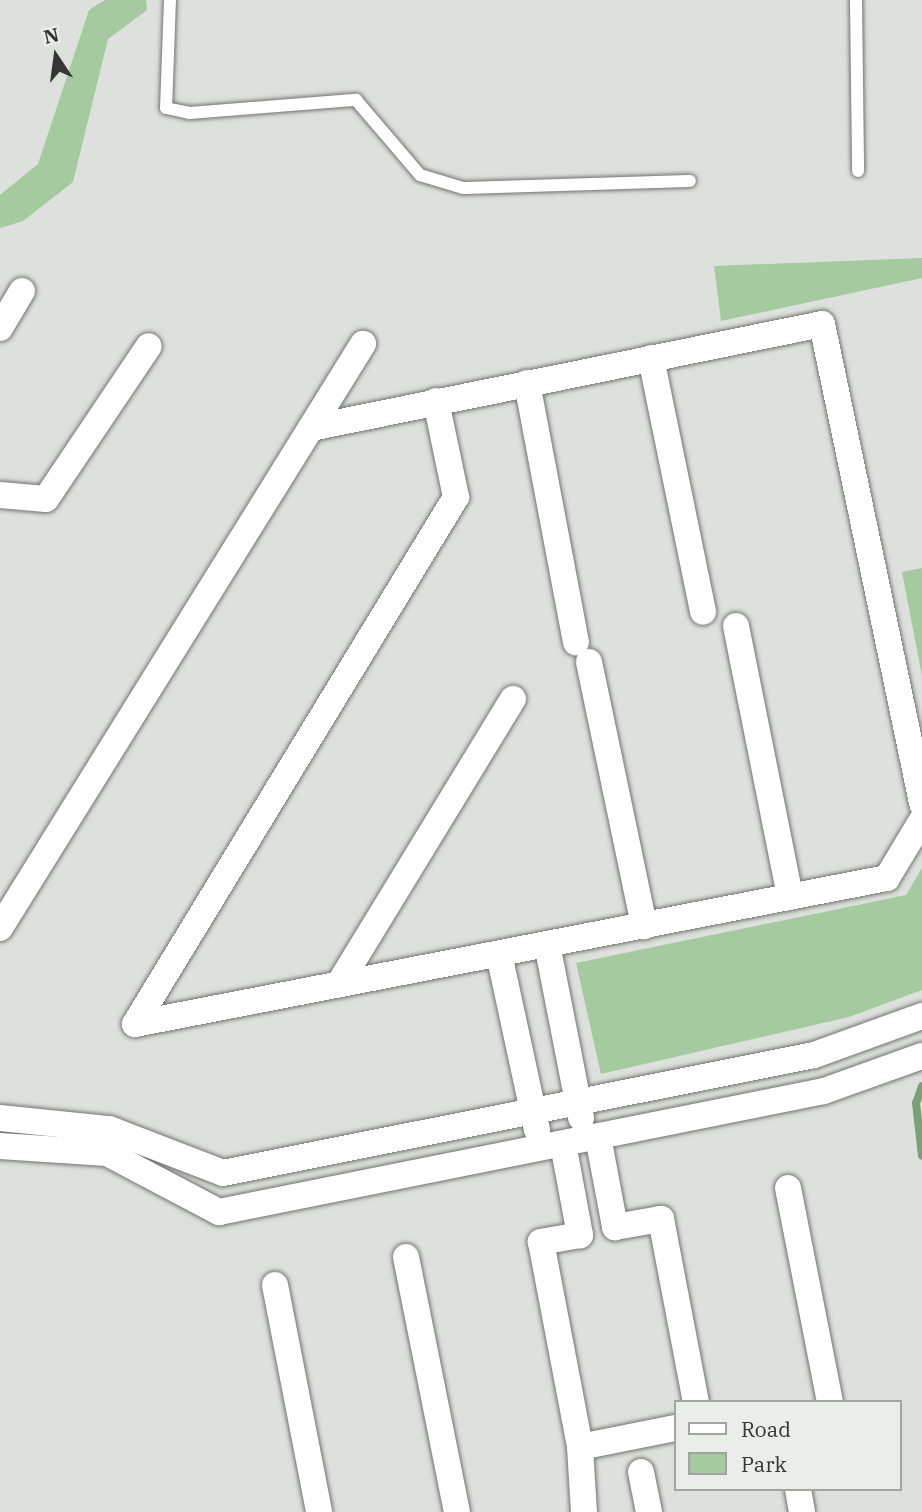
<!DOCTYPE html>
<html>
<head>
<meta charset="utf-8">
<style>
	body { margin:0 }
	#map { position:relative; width:922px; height:1512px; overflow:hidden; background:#dde0dd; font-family:"IBM Plex Serif",serif }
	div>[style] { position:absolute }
	.green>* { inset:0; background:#a5caa0 }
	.stream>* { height:8px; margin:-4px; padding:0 4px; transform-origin:4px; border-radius:4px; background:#7aa075 }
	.roads { filter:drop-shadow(0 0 2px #727471) drop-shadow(0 0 2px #727471) }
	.lane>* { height:12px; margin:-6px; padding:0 6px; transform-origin:6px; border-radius:6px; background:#fff }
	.street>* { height:26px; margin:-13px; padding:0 13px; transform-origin:13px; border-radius:13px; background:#fff }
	span { translate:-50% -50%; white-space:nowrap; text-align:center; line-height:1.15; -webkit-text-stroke:7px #eaedea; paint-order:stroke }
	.legend { position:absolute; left:674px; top:1400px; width:228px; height:91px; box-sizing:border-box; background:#eaedea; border:2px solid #a2a4a2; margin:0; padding:9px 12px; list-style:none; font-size:21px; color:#353635 }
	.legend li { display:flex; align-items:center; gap:14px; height:35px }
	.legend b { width:35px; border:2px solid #a2a4a2 }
	.north { position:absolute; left:21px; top:21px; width:70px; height:70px; -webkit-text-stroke:5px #eaedea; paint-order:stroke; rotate:347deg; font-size:19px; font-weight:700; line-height:28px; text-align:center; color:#353635 }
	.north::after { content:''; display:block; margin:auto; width:24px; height:32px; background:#353635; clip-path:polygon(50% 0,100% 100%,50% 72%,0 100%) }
</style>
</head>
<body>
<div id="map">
	<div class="green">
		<i style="clip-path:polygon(105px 0,146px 0,147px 10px,108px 39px,73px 182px,23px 221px,0 228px,0 195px,38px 164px,89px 10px)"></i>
		<i style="clip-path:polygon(922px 258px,922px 278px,721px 321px,714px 266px)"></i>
		<i style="clip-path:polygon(922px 568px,922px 676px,902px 572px)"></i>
		<i style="clip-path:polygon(922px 868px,922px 990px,849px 1017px,601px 1074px,576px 963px,906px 895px)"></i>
	</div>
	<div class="stream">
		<i style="left:922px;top:1086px;width:18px;rotate:109deg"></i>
		<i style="left:916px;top:1103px;width:53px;rotate:83.5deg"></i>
	</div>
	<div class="roads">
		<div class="lane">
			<i style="left:170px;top:0;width:108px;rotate:92.1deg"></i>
			<i style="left:166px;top:108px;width:24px;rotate:12deg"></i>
			<i style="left:189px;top:113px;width:168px;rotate:-4.5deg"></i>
			<i style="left:356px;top:100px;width:99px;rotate:49.5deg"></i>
			<i style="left:420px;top:175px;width:45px;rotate:16.8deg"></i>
			<i style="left:463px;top:188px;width:227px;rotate:-1.8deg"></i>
			<i style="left:856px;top:0;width:171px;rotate:89.3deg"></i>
		</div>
		<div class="street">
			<i style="left:0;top:328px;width:43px;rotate:-59.3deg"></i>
			<i style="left:651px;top:358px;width:259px;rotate:78.4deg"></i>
			<i style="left:527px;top:383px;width:264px;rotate:79.3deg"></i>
			<i style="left:311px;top:428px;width:521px;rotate:-11.5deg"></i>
			<i style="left:822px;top:324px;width:490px;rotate:78.2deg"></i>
			<i style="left:0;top:495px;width:46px;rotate:5deg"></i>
			<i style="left:46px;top:499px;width:184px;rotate:-56.1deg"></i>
			<i style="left:736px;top:626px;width:276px;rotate:78.7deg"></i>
			<i style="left:589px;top:662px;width:270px;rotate:78.2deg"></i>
			<i style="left:0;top:928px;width:688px;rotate:-58.14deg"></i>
			<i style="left:547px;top:944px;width:177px;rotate:78.9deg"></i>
			<i style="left:499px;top:954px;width:180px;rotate:77.8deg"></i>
			<i style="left:339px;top:984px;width:334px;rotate:-58.6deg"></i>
			<i style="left:135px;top:1024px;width:766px;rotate:-10.99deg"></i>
			<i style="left:887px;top:878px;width:68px;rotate:-58.9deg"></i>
			<i style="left:135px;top:1024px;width:617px;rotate:-58.65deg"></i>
			<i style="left:456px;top:497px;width:98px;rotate:-101.8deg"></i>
			<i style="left:0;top:1118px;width:110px;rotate:5.8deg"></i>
			<i style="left:109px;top:1129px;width:122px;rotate:21.1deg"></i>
			<i style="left:223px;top:1173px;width:603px;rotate:-11.29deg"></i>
			<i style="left:814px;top:1055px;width:115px;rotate:-19.9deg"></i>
			<i style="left:598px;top:1137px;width:92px;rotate:79.3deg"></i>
			<i style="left:615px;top:1227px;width:47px;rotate:-9.9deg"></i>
			<i style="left:661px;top:1219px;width:186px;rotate:79.2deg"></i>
			<i style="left:563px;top:1144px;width:93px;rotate:79.4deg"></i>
			<i style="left:580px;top:1235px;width:40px;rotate:170deg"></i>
			<i style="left:541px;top:1242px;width:209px;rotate:79.2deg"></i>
			<i style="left:580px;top:1447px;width:97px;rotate:-11.3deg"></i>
			<i style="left:0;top:1146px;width:107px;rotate:3.7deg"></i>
			<i style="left:107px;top:1153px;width:127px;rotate:27.8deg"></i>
			<i style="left:219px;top:1212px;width:617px;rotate:-11.31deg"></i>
			<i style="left:824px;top:1091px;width:104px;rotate:-19.7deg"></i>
			<i style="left:788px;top:1188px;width:218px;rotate:78.9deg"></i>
			<i style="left:406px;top:1257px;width:260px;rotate:78.7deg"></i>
			<i style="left:275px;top:1285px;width:231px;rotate:79deg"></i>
			<i style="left:580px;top:1447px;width:65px;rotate:86.5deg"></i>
			<i style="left:641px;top:1472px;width:41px;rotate:78.7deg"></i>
			<i style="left:798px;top:1489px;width:23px;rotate:80deg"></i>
		</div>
	</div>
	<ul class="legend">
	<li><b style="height:9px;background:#fff"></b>Road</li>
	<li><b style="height:19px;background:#a5caa0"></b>Park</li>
	</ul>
	<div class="north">N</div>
</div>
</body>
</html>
